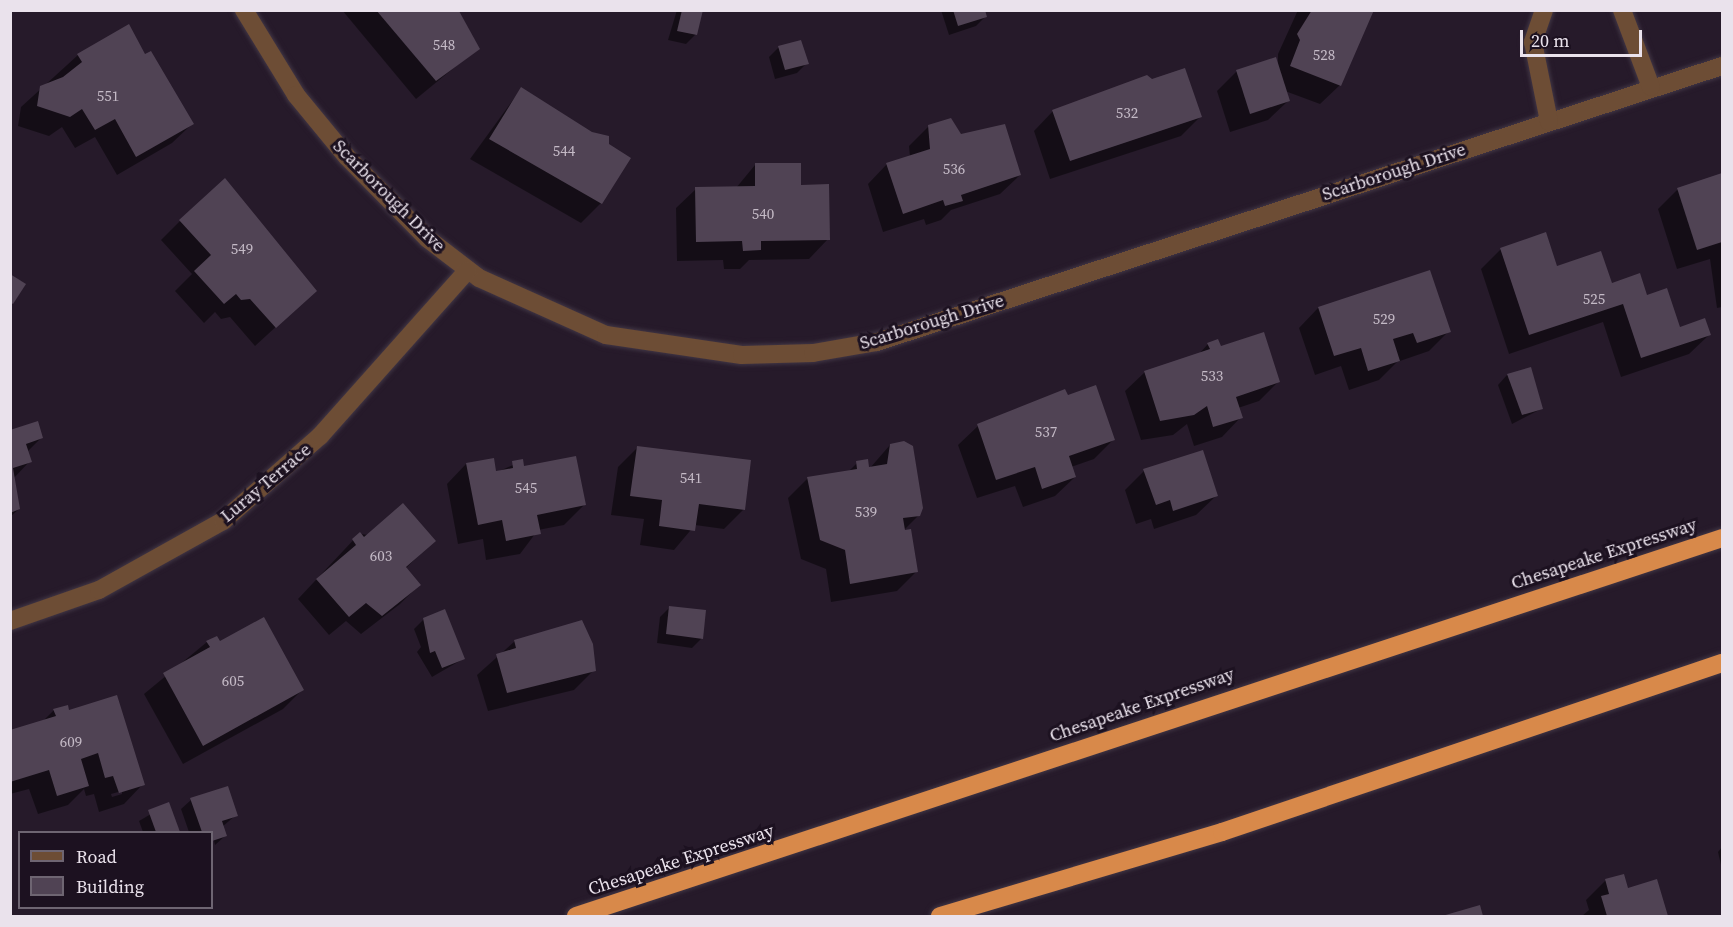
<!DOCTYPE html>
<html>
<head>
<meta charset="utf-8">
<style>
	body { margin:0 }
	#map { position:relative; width:1733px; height:927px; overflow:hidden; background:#261a2a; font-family:"Source Serif 4",serif }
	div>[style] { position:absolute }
	.shadow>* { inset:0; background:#0007 }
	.building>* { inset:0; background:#504354 }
	.roads { filter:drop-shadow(0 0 2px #413645) drop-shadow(0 0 2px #413645) }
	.minor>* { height:18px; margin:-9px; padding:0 9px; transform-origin:9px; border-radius:9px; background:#6d4d35 }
	.highway>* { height:18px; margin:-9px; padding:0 9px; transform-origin:9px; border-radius:9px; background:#d8894a }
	span { translate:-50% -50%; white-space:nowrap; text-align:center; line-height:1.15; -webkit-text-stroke:6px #1c1120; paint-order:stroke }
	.number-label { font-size:15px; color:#c4bac6 }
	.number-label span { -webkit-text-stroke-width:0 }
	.street-label { font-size:18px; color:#eae2ec }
	.frame { position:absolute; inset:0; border:12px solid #eae2ec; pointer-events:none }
	.legend { position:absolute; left:18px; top:831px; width:195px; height:78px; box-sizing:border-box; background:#1c1120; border:2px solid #6e6572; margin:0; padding:8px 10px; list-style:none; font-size:18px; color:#eae2ec }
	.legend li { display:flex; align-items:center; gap:12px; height:30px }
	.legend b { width:30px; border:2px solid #6e6572 }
	.scale { position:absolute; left:1520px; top:30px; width:122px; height:27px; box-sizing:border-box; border:3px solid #eae2ec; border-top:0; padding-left:8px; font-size:18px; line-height:21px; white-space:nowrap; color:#eae2ec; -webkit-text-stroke:4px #1c1120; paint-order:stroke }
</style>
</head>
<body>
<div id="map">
	<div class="shadow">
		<i style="clip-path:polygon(342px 10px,456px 10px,478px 48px,416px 99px)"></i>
		<i style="clip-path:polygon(677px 10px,701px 10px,696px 34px,686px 44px,668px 40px)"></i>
		<i style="clip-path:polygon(941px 10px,984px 10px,985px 17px,976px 26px,949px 35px)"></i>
		<i style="clip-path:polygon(1298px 10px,1371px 10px,1340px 85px,1320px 104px,1285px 91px,1288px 101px,1268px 120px,1230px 132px,1217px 91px,1237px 71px,1278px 69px,1278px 54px)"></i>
		<i style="clip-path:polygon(800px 42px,807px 63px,797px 73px,775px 79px,769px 57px,778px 48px)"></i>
		<i style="clip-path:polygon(78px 55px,145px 56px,192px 124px,172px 143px,117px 175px,95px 137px,75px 148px,62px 127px,49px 136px,18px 126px,21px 107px)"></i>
		<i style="clip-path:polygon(521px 89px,601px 203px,581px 223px,470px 159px)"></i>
		<i style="clip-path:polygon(1053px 111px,1200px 117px,1181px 136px,1050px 179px,1034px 131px)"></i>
		<i style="clip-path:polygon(928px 127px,961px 136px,1020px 175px,1000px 194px,951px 210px,941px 220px,926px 225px,924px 219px,883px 232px,868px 184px,887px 164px,910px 157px,909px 146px)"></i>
		<i style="clip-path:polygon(755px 165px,800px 186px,828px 239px,809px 259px,749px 260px,740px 269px,724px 269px,723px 260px,677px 261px,676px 208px,696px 189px,736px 188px)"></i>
		<i style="clip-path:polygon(1722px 175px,1722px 307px,1717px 308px,1710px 259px,1677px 269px,1658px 209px,1678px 189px)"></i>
		<i style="clip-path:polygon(180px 221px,315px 291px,255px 346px,230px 317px,221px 319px,215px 312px,204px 323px,175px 291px,192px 274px,161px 240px)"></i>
		<i style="clip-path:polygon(1501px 249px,1646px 297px,1679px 328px,1709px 335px,1689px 354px,1621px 377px,1603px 322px,1509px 354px,1481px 269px)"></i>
		<i style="clip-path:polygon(1318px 308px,1449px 331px,1429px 351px,1397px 362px,1379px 380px,1349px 390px,1341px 366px,1315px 375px,1299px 328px)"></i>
		<i style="clip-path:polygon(1208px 344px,1278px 382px,1259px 401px,1238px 408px,1241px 417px,1222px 437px,1194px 446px,1187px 424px,1173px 435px,1141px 440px,1125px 391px,1145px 372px,1198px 355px)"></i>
		<i style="clip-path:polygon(1530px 369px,1541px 409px,1512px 424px,1498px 385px,1507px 375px)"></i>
		<i style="clip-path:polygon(1067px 397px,1113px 440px,1094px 459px,1071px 467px,1075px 477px,1055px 496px,1023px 507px,1015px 486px,977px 498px,958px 445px,978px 426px)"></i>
		<i style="clip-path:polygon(10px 432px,41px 438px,27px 452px,30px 461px,13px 479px,19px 509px,10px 517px)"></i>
		<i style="clip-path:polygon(890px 445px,919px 515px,902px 532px,916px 572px,897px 591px,831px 602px,826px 569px,801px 559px,788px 498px,808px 478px,848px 472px,857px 463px,870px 468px)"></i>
		<i style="clip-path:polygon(637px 448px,744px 509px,724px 529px,695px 525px,674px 550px,640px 545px,644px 519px,611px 515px,618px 467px)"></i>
		<i style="clip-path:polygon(522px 461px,523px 467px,584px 505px,564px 525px,538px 530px,520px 554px,486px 560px,483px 539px,458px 544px,447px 484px,466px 464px,495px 473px)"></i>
		<i style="clip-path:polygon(1144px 471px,1216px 496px,1196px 515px,1154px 529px,1151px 519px,1136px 524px,1125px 490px)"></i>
		<i style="clip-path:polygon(359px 534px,434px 541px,406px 568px,419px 585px,400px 604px,361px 634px,346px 621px,329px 635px,298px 599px)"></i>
		<i style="clip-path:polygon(670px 607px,702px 638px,692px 648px,657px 643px,660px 617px)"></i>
		<i style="clip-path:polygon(424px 619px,463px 659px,432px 677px,417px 652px,421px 647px,414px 629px)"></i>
		<i style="clip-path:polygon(515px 641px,594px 670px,574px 690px,488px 711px,477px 675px)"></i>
		<i style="clip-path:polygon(207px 642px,219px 643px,302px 690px,283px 709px,183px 764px,144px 694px)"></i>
		<i style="clip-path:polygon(evenodd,54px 710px,68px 712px,143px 784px,124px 804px,99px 812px,94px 794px,86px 796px,84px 789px,68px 805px,38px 814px,29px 789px,10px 794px,10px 732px,43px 721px,54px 710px,122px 791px,122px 794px,112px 797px,111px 794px,122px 791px)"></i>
		<i style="clip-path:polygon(191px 800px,236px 815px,222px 827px,225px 836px,215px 845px,212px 832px,189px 832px,181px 809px)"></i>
		<i style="clip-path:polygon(168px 804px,178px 832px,143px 832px,139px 821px)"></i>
		<i style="clip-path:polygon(1722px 847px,1722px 869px,1718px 852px)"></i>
		<i style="clip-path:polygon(1623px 876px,1627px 890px,1656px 881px,1666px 916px,1582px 916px,1589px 910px,1586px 900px,1605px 881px)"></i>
	</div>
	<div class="building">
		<i style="clip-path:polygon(376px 10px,459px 11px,480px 49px,436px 81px)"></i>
		<i style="clip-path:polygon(682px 10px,703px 10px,697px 35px,677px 31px)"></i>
		<i style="clip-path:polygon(953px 10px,985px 10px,987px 17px,958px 26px)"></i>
		<i style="clip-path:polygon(1312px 10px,1374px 10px,1341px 86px,1290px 66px,1300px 40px,1297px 34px)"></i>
		<i style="clip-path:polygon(129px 24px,145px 54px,151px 51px,194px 124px,136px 157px,115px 119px,95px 130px,82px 109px,70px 117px,37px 106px,40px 86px,63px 77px,82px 62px,77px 54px)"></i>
		<i style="clip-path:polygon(801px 40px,809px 64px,785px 70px,778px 46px)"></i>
		<i style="clip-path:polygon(1276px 57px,1290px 101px,1250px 114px,1236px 70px)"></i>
		<i style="clip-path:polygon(1185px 68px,1202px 117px,1070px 161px,1052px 110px,1147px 75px,1152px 79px)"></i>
		<i style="clip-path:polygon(521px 87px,592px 132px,609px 136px,609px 144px,631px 158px,602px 204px,489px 139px)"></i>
		<i style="clip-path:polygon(951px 118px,961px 134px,1005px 124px,1021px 175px,961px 195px,963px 201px,945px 206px,943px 200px,903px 214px,886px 163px,930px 149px,928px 125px)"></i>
		<i style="clip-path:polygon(755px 163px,801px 163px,801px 185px,829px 184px,830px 240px,761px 241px,761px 250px,743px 251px,742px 241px,696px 242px,695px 187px,755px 186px)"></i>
		<i style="clip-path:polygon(1722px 173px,1722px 242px,1697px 250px,1677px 188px)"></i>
		<i style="clip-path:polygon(225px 178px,317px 291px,276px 328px,250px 299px,241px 300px,236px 294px,224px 304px,194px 271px,211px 255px,179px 220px)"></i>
		<i style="clip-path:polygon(1546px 232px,1557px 266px,1601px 251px,1612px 283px,1640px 273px,1647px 295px,1667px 288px,1680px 327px,1705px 318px,1711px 335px,1641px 358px,1623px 304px,1529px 335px,1500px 248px)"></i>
		<i style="clip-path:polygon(1430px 270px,1451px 332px,1417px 343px,1413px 333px,1393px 339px,1400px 361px,1368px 371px,1361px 348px,1334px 356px,1318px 307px)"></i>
		<i style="clip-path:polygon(10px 274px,26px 284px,13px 304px,10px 302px)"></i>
		<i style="clip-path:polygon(1264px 332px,1280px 382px,1236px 397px,1243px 418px,1213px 427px,1207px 406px,1194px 415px,1160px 421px,1144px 371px,1210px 349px,1207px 343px,1218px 339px,1221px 346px)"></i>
		<i style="clip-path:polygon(1531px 367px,1543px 409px,1522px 415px,1507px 374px)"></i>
		<i style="clip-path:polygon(1096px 385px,1115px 440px,1069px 456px,1076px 477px,1042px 489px,1035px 467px,996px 480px,977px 424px,1065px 389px,1068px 395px)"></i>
		<i style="clip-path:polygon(38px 421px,43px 438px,26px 444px,32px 462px,13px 468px,20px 509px,10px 513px,10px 430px)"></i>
		<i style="clip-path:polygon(904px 441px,913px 446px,923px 508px,920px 516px,903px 518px,905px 530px,911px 529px,918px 572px,850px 584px,845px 550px,820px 540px,807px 477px,857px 469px,856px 461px,868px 459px,869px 467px,887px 464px,890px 444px)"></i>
		<i style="clip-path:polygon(637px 446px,751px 460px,745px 510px,699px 504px,695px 531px,659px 526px,662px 500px,630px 496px)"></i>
		<i style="clip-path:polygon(1203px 450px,1218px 496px,1173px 511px,1170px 500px,1156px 505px,1143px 469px)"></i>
		<i style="clip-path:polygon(576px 456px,586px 505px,537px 515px,541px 534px,506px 541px,502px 520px,478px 525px,466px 463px,494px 458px,496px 471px,513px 468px,512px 461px,523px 459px,524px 466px)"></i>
		<i style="clip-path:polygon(403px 503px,436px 541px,406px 567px,421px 585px,382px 616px,366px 603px,349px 617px,316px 579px,356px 545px,352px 539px,360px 532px,364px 537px)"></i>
		<i style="clip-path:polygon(669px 606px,706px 610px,703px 639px,666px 634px)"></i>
		<i style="clip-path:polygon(445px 609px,465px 659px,442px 668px,435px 651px,430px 653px,423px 618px)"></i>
		<i style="clip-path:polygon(264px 617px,304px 690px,203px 746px,163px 673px,210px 647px,206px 641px,217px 636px,220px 641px)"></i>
		<i style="clip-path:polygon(582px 620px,593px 644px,596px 671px,507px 693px,496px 654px,516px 648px,514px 640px)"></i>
		<i style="clip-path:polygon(117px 695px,145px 785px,119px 793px,113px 776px,105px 778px,98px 753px,81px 759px,89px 786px,57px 796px,49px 770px,10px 782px,10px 730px,56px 716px,53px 709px,68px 705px,69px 710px)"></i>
		<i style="clip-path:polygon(228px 786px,238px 816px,222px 821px,227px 836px,212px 841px,212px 832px,202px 832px,190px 798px)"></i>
		<i style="clip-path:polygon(169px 802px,180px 832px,156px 832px,148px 810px)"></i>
		<i style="clip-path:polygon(1624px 874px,1628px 888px,1657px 879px,1668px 916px,1607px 916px,1601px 896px,1609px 894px,1605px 879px)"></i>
		<i style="clip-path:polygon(1480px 905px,1483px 916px,1442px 916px)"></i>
	</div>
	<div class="roads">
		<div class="minor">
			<i style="left:244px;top:10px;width:100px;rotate:58.5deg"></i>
			<i style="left:296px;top:95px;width:80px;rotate:50.6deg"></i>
			<i style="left:347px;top:157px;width:115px;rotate:45.4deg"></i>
			<i style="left:428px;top:239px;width:64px;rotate:37.4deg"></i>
			<i style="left:479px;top:278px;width:139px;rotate:24.2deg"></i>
			<i style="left:606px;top:335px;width:137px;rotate:8.4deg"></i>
			<i style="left:742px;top:355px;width:71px;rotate:-1.6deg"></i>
			<i style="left:813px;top:353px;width:65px;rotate:-9.8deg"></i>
			<i style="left:877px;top:342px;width:889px;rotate:-18.09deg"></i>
			<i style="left:1544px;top:10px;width:34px;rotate:109deg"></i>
			<i style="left:1533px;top:42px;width:81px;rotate:78.6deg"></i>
			<i style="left:1622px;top:10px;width:82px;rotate:69.4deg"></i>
			<i style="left:10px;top:621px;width:94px;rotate:-19.2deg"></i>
			<i style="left:99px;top:590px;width:142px;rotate:-29.1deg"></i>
			<i style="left:223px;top:521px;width:129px;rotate:-41.2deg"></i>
			<i style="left:320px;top:436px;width:222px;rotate:-48.3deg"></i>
		</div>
		<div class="highway">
			<i style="left:576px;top:916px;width:1207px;rotate:-18.25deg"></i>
			<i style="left:940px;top:916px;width:294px;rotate:-16.6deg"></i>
			<i style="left:1222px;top:832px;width:528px;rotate:-18.68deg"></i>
		</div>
	</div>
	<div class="number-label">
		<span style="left:444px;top:45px">548</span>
		<span style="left:1324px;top:55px">528</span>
		<span style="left:108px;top:96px">551</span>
		<span style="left:1127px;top:113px">532</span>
		<span style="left:564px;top:151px">544</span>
		<span style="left:954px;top:169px">536</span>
		<span style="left:763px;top:214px">540</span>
		<span style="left:242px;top:249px">549</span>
		<span style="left:1594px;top:299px">525</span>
		<span style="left:1384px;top:319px">529</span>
		<span style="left:1212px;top:376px">533</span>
		<span style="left:1046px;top:432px">537</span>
		<span style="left:691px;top:478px">541</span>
		<span style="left:526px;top:488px">545</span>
		<span style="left:866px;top:512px">539</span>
		<span style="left:381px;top:556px">603</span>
		<span style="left:233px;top:681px">605</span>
		<span style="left:71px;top:742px">609</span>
	</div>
	<div class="street-label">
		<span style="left:1394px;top:172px;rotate:-18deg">Scarborough Drive</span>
		<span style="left:389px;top:196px;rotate:45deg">Scarborough Drive</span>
		<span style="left:932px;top:322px;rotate:-17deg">Scarborough Drive</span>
		<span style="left:266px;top:483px;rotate:-40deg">Luray Terrace</span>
		<span style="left:1604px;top:554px;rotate:-18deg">Chesapeake Expressway</span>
		<span style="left:1142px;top:705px;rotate:-19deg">Chesapeake Expressway</span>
		<span style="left:681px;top:860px;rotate:-18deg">Chesapeake Expressway</span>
	</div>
	<div class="frame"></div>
	<ul class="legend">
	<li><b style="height:8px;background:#6d4d35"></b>Road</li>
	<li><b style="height:16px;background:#504354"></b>Building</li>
	</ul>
	<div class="scale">20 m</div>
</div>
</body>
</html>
